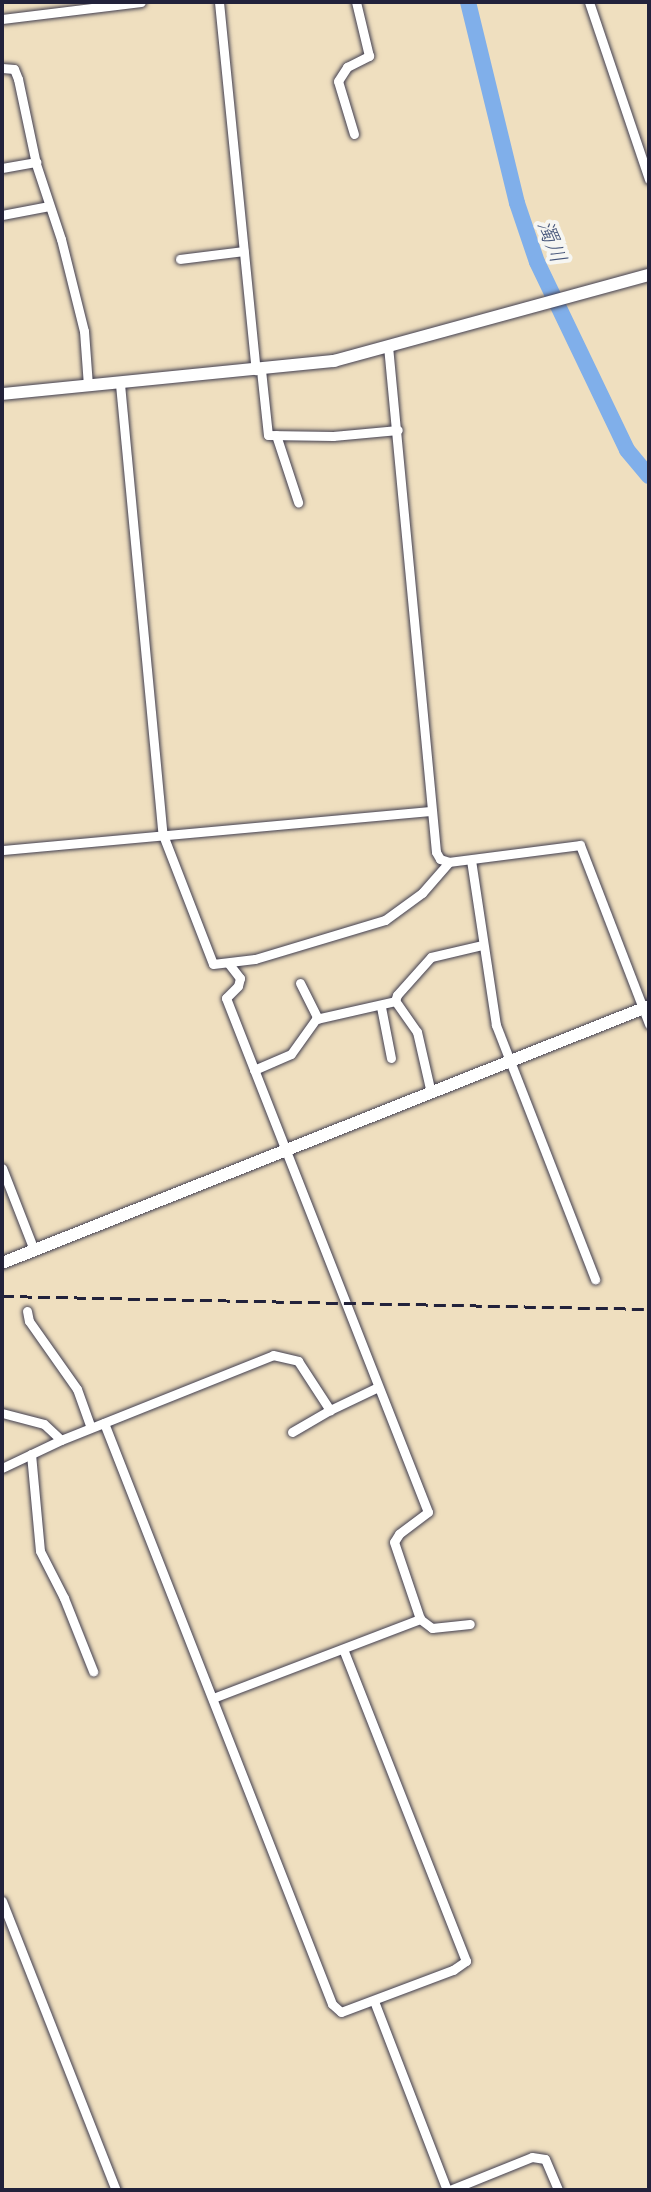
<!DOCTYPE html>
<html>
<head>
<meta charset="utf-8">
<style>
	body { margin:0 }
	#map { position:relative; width:651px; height:2192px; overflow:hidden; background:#efdfbf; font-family:"Playpen Sans","Klee One",sans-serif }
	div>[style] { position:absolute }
	.river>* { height:16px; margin:-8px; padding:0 8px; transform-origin:8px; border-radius:8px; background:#80afea }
	.roads { filter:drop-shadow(0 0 2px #413e4f) drop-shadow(0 0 2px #413e4f) }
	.street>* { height:9px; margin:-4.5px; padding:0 4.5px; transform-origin:4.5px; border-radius:4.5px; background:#fff }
	.secondary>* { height:12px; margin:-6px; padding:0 6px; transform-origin:6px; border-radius:6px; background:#fff }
	.rail>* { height:3px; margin-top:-1.5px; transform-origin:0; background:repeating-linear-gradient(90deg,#22223b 0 12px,transparent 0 18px) }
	span { translate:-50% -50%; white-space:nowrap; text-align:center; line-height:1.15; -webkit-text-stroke:8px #f6f6f2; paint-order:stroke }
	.water-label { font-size:22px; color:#435378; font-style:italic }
	.frame { position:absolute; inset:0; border:4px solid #22223b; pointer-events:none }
</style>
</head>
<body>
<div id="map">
	<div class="river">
		<i style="left:468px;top:2px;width:207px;rotate:76.3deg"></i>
		<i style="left:517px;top:203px;width:62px;rotate:71.3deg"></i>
		<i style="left:537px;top:262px;width:208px;rotate:64.4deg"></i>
		<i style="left:627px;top:450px;width:34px;rotate:50deg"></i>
	</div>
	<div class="roads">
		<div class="street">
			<i style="left:219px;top:2px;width:370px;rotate:84.3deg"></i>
			<i style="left:589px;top:2px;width:187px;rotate:71.3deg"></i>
			<i style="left:2px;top:19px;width:140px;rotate:-7deg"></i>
			<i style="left:2px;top:68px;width:12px;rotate:5deg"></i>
			<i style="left:14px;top:69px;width:11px;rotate:68deg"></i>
			<i style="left:18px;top:79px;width:87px;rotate:78deg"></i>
			<i style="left:36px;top:164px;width:79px;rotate:71.6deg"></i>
			<i style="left:61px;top:239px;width:95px;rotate:76deg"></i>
			<i style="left:84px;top:331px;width:55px;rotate:85.8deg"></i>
			<i style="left:354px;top:134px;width:55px;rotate:-106.8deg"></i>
			<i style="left:338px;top:81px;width:17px;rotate:-57deg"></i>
			<i style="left:347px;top:67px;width:25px;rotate:-27deg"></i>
			<i style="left:369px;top:56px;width:56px;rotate:-103.5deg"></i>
			<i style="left:2px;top:168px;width:35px;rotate:-10deg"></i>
			<i style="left:2px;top:215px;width:48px;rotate:-10.8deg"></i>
			<i style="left:180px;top:259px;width:64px;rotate:-7.1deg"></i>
			<i style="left:388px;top:346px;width:508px;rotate:84.58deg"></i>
			<i style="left:436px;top:852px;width:8px;rotate:60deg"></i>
			<i style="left:440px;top:859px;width:9px;rotate:18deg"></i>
			<i style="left:449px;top:862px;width:132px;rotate:-7.4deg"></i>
			<i style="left:580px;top:845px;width:192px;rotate:68.9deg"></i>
			<i style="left:261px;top:370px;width:65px;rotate:83.9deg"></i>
			<i style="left:268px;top:435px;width:65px;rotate:0.9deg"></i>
			<i style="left:333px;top:436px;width:65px;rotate:-5.3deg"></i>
			<i style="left:120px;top:384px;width:453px;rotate:84.6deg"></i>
			<i style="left:163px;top:835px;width:138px;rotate:68.8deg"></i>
			<i style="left:213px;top:964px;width:42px;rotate:-6.8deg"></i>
			<i style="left:255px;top:959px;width:136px;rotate:-16.7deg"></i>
			<i style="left:385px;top:920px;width:46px;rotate:-36.1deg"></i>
			<i style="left:422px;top:893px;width:41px;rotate:-48.9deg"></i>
			<i style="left:276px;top:435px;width:71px;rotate:71.8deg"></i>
			<i style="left:2px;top:850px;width:431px;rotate:-5.2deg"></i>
			<i style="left:471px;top:860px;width:167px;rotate:81.4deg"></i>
			<i style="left:496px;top:1025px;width:273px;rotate:68.7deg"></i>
			<i style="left:229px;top:964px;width:18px;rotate:52deg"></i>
			<i style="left:240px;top:978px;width:8px;rotate:104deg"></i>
			<i style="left:238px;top:986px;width:17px;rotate:135deg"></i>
			<i style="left:226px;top:998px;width:552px;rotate:68.55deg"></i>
			<i style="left:428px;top:1512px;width:36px;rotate:143deg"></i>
			<i style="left:399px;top:1534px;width:9px;rotate:122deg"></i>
			<i style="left:394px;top:1542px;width:81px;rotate:71.3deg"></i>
			<i style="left:420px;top:1619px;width:15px;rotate:37deg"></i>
			<i style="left:432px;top:1628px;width:38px;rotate:-6deg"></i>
			<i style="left:300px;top:983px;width:40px;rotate:63.4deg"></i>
			<i style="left:381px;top:1007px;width:52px;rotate:78.9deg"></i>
			<i style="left:254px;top:1070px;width:40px;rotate:-23.4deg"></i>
			<i style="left:291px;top:1054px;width:43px;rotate:-54.5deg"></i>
			<i style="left:316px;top:1019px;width:81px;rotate:-12.8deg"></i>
			<i style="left:431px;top:1093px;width:63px;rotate:-102.9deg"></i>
			<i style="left:417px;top:1032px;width:38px;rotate:-125deg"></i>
			<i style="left:395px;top:1001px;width:6px;rotate:-72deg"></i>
			<i style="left:397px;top:995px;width:51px;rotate:-48.2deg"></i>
			<i style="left:431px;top:957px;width:52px;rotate:-13.2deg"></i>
			<i style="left:2px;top:1168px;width:88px;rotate:68.7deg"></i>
			<i style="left:27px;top:1311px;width:10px;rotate:79deg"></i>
			<i style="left:29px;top:1321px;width:83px;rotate:54.8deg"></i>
			<i style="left:77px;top:1389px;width:41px;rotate:70.3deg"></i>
			<i style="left:2px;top:1413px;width:43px;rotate:14.7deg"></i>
			<i style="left:44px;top:1424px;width:23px;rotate:43deg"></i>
			<i style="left:104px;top:1423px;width:624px;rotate:68.57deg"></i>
			<i style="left:332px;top:2004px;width:12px;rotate:42deg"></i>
			<i style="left:341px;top:2012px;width:120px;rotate:-20.6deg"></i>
			<i style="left:453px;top:1970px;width:16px;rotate:-35deg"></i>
			<i style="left:466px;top:1961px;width:335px;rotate:-111.5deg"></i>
			<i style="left:292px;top:1432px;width:44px;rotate:-30.1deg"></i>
			<i style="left:31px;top:1454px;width:97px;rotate:84.7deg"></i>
			<i style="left:40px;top:1551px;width:53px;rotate:62.9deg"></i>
			<i style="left:64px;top:1598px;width:79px;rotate:68.3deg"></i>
			<i style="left:2px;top:1468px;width:65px;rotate:-25.4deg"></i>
			<i style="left:61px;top:1440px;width:228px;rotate:-21.8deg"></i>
			<i style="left:273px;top:1355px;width:26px;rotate:13deg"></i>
			<i style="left:298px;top:1361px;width:59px;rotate:56.9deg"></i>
			<i style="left:330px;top:1410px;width:53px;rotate:-25.6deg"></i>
			<i style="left:213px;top:1698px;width:222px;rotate:-20.9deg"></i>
			<i style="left:2px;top:1901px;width:311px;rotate:68.5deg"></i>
			<i style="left:374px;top:2001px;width:203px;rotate:68.9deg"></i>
			<i style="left:450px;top:2190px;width:88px;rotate:-21.9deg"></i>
			<i style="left:532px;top:2157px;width:13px;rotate:9deg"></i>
			<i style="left:545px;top:2159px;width:34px;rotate:67deg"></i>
		</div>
		<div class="secondary">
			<i style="left:2px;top:394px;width:334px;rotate:-5.7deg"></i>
			<i style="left:334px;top:361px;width:327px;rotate:-15.3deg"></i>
			<i style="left:2px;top:1263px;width:696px;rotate:-21.66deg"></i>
		</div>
	</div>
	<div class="rail">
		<i style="left:2px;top:1296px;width:647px;rotate:1.15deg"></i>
	</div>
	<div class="water-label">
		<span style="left:554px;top:241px;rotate:69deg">濁川</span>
	</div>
	<div class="frame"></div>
</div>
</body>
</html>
